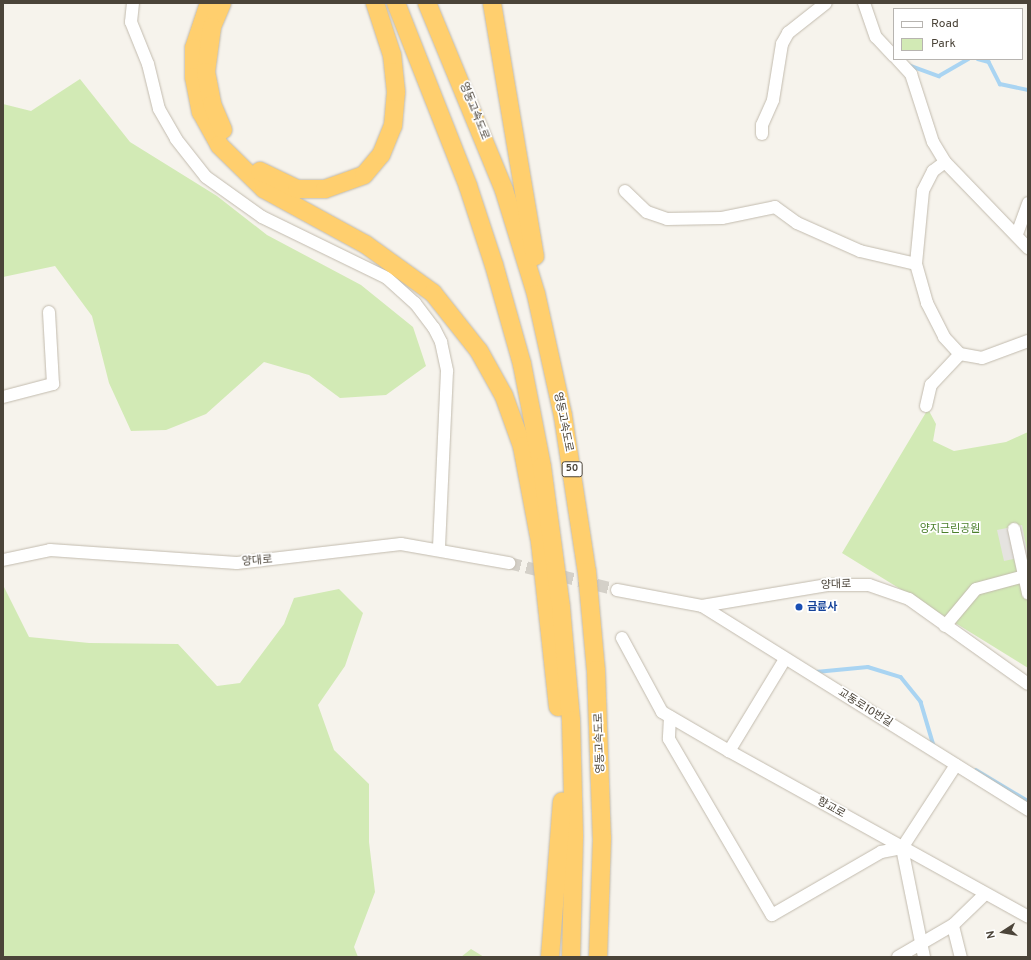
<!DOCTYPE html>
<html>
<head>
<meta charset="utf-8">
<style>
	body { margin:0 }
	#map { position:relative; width:1031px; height:960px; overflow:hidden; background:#f6f3ec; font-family:Overpass,"Noto Sans KR",sans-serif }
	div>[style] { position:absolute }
	.green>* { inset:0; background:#d2eab5 }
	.parking>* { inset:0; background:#e5e3e0 }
	.stream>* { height:3.5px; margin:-1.75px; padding:0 1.75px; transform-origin:1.75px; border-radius:1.75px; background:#a9d4f2 }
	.minor-tunnel>* { height:12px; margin-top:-6px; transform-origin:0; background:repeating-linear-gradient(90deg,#d4d0c8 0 12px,transparent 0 18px) }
	.roads { filter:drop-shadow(0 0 1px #c2bbae) drop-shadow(0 0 1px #c2bbae) }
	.minor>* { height:12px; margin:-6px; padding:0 6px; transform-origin:6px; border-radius:6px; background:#fff }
	.highway>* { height:18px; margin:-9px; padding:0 9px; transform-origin:9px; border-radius:9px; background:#ffcf6e }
	.dots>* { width:11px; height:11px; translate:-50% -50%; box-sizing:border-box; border:2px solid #fff; border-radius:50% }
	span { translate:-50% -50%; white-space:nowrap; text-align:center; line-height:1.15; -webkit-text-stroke:3.5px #fff; paint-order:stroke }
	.shield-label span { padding:1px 3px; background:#fff; border:1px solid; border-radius:3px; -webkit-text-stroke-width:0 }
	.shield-label { font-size:10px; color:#4b4439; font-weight:700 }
	.street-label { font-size:11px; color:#4b4439 }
	.park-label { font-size:11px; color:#4a7f2a }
	.transit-label { font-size:11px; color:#164399; font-weight:700 }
	.left { translate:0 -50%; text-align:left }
	.frame { position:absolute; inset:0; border:4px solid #4b4439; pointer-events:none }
	.legend { position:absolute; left:893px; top:8px; width:130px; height:52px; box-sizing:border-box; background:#fff; border:1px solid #b7b4b0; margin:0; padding:5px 7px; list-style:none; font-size:12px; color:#4b4439 }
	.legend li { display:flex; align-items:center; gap:8px; height:20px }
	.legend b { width:20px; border:1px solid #b7b4b0 }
	.north { position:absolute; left:983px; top:912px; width:40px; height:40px; -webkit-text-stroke:3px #fff; paint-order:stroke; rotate:258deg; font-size:11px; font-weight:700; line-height:16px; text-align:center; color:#4b4439 }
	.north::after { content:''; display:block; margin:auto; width:14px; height:18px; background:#4b4439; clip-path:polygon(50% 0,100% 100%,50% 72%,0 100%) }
</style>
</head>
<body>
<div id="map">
	<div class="green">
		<i style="clip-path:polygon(80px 79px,130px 142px,217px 196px,267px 235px,361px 285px,413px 327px,426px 366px,386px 395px,340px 398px,309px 375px,264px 362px,206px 414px,166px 430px,131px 431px,109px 383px,92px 316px,55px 266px,3px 277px,3px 104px,31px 111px)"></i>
		<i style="clip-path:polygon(928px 409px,936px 424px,933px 441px,954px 451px,1006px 442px,1028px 432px,1028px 668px,842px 553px)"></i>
		<i style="clip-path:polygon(3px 585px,29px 637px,89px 643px,178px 644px,217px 686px,240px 683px,284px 624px,294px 598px,339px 589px,363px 613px,345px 666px,318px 705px,334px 750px,369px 784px,369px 842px,375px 892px,354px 947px,358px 957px,3px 957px)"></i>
		<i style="clip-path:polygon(471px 949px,484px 957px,461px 957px)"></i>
	</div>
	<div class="parking">
		<i style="clip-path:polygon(1022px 525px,1028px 556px,1004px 561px,997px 530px)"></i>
	</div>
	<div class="stream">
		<i style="left:978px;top:59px;width:11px;rotate:15deg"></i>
		<i style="left:989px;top:62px;width:25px;rotate:63deg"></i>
		<i style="left:1000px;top:84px;width:29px;rotate:12deg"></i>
		<i style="left:908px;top:65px;width:33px;rotate:20deg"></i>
		<i style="left:939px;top:76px;width:34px;rotate:-30deg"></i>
		<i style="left:816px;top:672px;width:52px;rotate:-5.5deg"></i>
		<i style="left:868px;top:667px;width:34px;rotate:17deg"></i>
		<i style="left:901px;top:677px;width:32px;rotate:51deg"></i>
		<i style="left:921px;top:702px;width:46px;rotate:73.5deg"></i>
		<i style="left:976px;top:770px;width:61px;rotate:30.8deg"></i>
	</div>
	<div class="minor-tunnel">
		<i style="left:509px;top:563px;width:111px;rotate:14deg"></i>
	</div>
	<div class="roads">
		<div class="minor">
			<i style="left:133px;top:3px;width:19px;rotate:96deg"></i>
			<i style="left:131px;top:22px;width:45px;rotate:68deg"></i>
			<i style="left:148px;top:64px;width:46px;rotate:76.3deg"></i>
			<i style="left:159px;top:109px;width:34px;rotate:60deg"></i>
			<i style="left:176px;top:139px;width:48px;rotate:51.7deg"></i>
			<i style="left:206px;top:177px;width:69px;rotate:35.5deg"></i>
			<i style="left:262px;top:217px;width:139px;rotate:26deg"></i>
			<i style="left:387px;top:278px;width:38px;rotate:42deg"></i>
			<i style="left:415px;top:303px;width:31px;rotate:53deg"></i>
			<i style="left:434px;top:328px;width:16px;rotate:63deg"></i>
			<i style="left:441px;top:342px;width:30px;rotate:78deg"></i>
			<i style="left:447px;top:371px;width:179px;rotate:92.6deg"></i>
			<i style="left:864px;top:3px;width:36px;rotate:71deg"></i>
			<i style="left:876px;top:37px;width:26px;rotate:47deg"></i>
			<i style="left:897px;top:59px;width:21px;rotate:47deg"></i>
			<i style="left:911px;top:74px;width:71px;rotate:72.1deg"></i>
			<i style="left:933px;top:142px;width:23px;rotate:59deg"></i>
			<i style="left:945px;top:162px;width:120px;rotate:46deg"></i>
			<i style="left:762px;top:134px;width:9px;rotate:-90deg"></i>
			<i style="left:762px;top:125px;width:27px;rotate:-66deg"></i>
			<i style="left:773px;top:100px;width:57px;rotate:-80.9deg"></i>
			<i style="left:782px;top:44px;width:13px;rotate:-61deg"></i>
			<i style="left:788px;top:33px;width:48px;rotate:-38.3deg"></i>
			<i style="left:945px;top:162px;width:15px;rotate:143deg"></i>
			<i style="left:933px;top:171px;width:22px;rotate:117deg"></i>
			<i style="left:923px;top:191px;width:73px;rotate:95.5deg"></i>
			<i style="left:916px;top:264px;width:41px;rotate:74.2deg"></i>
			<i style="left:927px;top:303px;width:38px;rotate:63deg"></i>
			<i style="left:944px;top:337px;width:23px;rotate:47deg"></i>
			<i style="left:960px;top:354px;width:22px;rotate:10deg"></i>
			<i style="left:982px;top:358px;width:49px;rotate:-20.3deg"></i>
			<i style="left:625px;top:191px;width:30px;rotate:44deg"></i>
			<i style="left:647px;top:212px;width:21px;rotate:19deg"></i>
			<i style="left:667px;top:219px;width:55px;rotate:-1deg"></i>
			<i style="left:722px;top:218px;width:54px;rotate:-11.7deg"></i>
			<i style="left:775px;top:207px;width:27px;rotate:36deg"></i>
			<i style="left:797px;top:223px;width:69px;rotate:24deg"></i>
			<i style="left:860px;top:251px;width:57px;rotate:13.1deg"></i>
			<i style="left:1017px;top:234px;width:33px;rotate:-70deg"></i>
			<i style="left:3px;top:397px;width:52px;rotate:-14.6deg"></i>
			<i style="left:53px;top:384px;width:72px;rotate:-93.2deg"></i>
			<i style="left:926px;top:406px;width:22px;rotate:-77deg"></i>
			<i style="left:931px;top:385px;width:42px;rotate:-46.9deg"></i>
			<i style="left:1014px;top:529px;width:66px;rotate:77.7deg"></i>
			<i style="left:3px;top:560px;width:48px;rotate:-12deg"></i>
			<i style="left:50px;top:550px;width:187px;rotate:4deg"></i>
			<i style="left:237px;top:563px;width:165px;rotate:-6.6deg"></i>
			<i style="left:401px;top:544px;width:110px;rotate:10deg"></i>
			<i style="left:617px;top:590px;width:86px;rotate:10.7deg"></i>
			<i style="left:702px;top:606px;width:127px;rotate:-9.5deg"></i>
			<i style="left:827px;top:585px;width:42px"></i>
			<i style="left:869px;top:585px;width:42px;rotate:19.3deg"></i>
			<i style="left:909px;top:599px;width:146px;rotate:35.5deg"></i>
			<i style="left:702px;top:606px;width:385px;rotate:32deg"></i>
			<i style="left:945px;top:626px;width:48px;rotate:-50deg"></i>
			<i style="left:976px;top:589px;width:54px;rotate:-15.1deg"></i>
			<i style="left:622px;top:638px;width:84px;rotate:61.6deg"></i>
			<i style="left:662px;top:712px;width:78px;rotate:30.2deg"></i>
			<i style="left:785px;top:659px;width:108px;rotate:121.3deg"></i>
			<i style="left:729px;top:751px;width:342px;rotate:29deg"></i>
			<i style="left:670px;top:717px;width:22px;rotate:93deg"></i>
			<i style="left:669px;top:739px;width:204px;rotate:59.7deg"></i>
			<i style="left:772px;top:915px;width:126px;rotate:-30deg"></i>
			<i style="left:881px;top:852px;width:21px;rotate:-11deg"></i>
			<i style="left:953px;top:926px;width:32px;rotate:76deg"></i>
			<i style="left:898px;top:957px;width:64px;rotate:-30.2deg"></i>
			<i style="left:953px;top:925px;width:43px;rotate:-44.1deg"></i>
			<i style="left:924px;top:957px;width:111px;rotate:-101.4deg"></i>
			<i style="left:902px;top:848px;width:99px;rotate:-57deg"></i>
		</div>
		<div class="highway">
			<i style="left:209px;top:3px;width:47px;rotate:108.4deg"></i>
			<i style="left:194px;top:48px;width:29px;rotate:90deg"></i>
			<i style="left:194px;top:77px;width:36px;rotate:79deg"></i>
			<i style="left:201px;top:112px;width:38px;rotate:61deg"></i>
			<i style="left:219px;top:145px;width:63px;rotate:44.4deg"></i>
			<i style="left:264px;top:189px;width:115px;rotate:28.6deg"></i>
			<i style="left:365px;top:244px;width:84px;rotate:35.8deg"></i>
			<i style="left:433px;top:293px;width:74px;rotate:51.6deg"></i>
			<i style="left:479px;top:351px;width:51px;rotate:60.9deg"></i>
			<i style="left:504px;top:396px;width:53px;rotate:70.2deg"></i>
			<i style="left:522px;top:446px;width:97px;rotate:79.3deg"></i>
			<i style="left:540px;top:541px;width:167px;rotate:83.8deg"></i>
			<i style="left:222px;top:3px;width:26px;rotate:113deg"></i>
			<i style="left:212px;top:27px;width:45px;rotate:97.6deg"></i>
			<i style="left:206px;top:72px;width:33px;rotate:79deg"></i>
			<i style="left:212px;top:104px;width:28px;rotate:67deg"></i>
			<i style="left:396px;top:3px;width:197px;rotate:68.5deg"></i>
			<i style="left:468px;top:186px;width:83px;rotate:71.8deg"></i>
			<i style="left:494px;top:265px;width:103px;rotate:74.2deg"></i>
			<i style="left:522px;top:364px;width:105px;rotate:79deg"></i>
			<i style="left:542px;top:467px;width:142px;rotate:82.3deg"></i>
			<i style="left:561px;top:608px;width:112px;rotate:84.9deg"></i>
			<i style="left:571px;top:720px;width:117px;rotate:88.5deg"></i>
			<i style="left:574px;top:837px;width:120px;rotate:91.4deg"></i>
			<i style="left:427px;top:3px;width:202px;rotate:67.6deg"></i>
			<i style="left:504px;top:190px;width:109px;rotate:72.9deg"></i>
			<i style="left:536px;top:294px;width:125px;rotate:77.5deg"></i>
			<i style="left:563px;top:416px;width:158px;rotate:81.3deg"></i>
			<i style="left:587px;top:572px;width:98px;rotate:84.8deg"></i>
			<i style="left:596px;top:670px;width:168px;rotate:88deg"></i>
			<i style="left:602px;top:838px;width:119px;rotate:91.9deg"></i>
			<i style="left:492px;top:3px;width:257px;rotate:80.4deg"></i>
			<i style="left:260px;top:171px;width:41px;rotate:25.9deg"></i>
			<i style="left:297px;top:189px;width:28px"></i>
			<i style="left:325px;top:189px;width:41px;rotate:-19.7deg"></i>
			<i style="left:364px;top:175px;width:26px;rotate:-50deg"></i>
			<i style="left:381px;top:155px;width:31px;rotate:-68deg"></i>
			<i style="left:393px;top:126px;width:34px;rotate:-85deg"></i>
			<i style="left:396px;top:92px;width:37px;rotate:-96deg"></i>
			<i style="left:392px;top:55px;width:55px;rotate:-108.1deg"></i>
			<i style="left:550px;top:957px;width:156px;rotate:-85.6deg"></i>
		</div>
	</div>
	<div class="dots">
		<i style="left:799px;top:607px;background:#1a4fb4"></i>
	</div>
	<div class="shield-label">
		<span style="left:572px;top:469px">50</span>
	</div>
	<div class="street-label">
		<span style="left:474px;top:111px;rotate:68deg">영동고속도로</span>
		<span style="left:563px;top:422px;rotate:79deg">영동고속도로</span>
		<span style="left:257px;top:561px;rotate:-5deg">양대로</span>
		<span style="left:836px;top:585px;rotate:-2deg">양대로</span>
		<span style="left:865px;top:708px;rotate:32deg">교동로10번길</span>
		<span style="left:600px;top:743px;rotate:-92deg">영동고속도로</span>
		<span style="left:831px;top:808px;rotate:29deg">향교로</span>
	</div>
	<div class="park-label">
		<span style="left:950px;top:529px">양지근린공원</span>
	</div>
	<div class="transit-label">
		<span class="left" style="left:807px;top:607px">금륜사</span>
	</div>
	<div class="frame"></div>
	<ul class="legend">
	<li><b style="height:5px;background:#fff"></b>Road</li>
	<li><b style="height:11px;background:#d2eab5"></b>Park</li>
	</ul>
	<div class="north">N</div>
</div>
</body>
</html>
